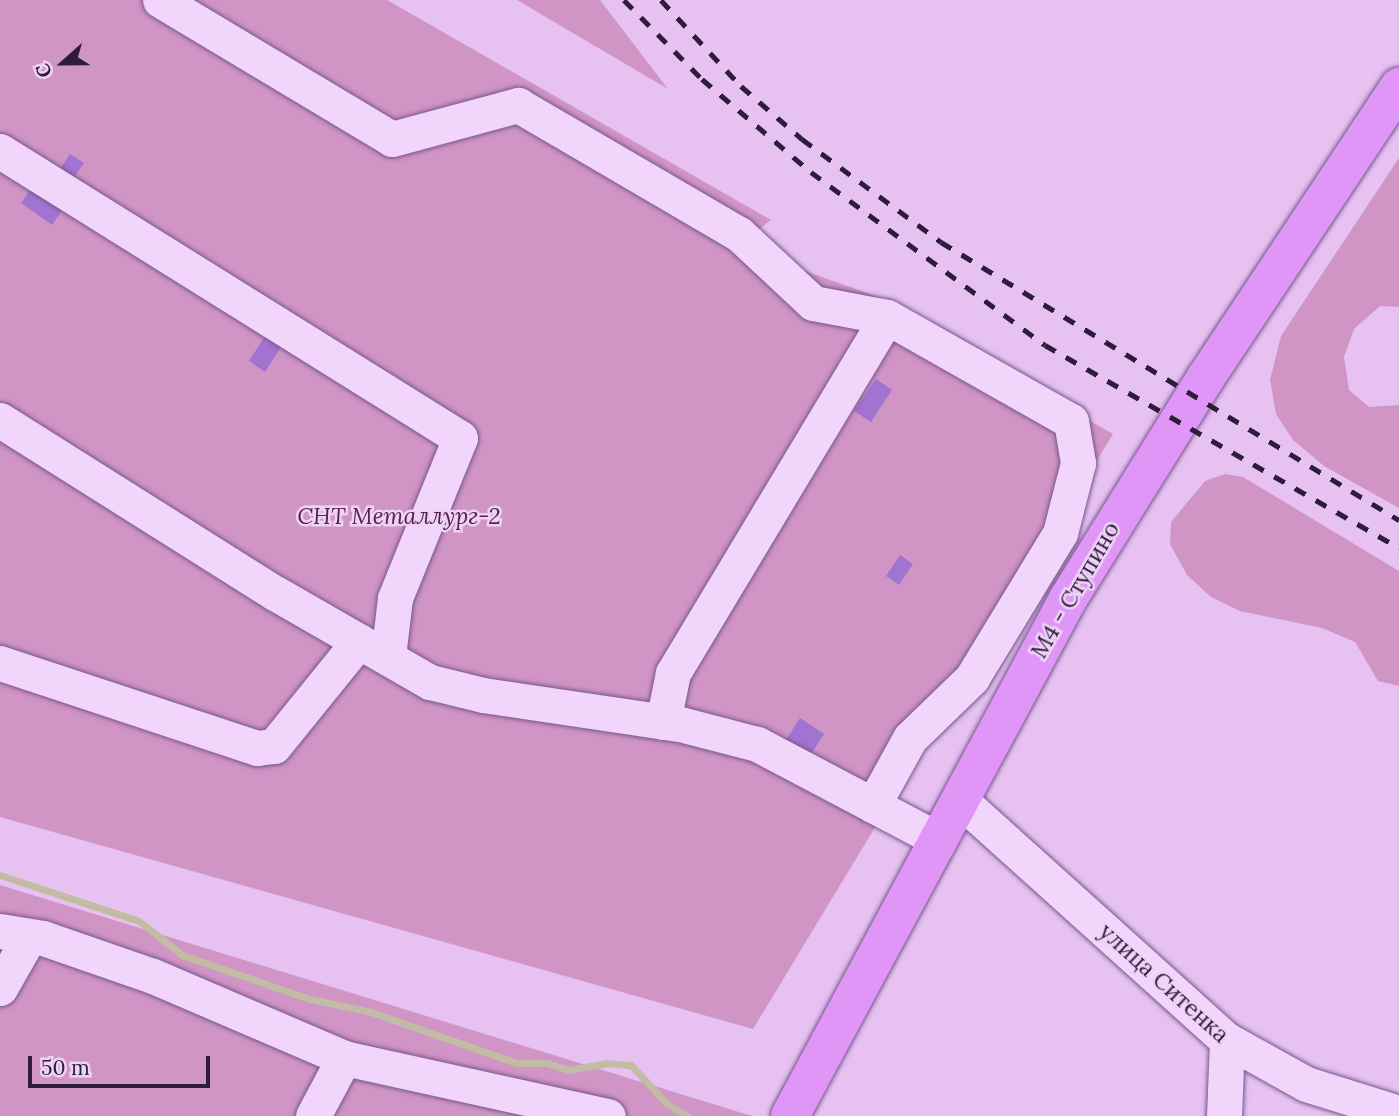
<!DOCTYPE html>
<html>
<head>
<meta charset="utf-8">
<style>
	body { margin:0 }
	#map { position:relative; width:1399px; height:1116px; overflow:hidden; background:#e6c1f1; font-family:Lora,serif }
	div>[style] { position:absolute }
	.green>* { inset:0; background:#d094c5 }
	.stream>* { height:7px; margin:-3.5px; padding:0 3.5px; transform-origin:3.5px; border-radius:3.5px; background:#c3bca4 }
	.building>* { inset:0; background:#a274d2 }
	.roads { filter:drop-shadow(0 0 2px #77578c) drop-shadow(0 0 2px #77578c) }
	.minor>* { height:35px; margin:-17.5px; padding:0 17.5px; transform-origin:17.5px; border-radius:17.5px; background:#f2d5fb }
	.major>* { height:38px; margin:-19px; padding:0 19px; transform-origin:19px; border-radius:19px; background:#df96f7 }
	.rail>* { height:5px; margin-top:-2.5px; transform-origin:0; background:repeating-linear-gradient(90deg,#2d1d3b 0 12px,transparent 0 24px) }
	span { translate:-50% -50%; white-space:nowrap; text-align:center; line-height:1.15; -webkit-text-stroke:5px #efd2f8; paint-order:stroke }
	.park-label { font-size:23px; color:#592247; font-style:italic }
	.street-label { font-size:23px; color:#2d1d3b }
	.north { position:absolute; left:28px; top:28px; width:70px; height:70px; -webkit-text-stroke:5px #efd2f8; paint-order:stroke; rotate:249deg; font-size:19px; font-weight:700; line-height:28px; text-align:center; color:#2d1d3b }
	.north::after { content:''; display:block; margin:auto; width:24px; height:32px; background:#2d1d3b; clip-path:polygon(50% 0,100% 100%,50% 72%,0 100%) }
	.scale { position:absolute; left:28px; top:1056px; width:182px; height:32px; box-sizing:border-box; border:4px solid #2d1d3b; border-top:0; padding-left:9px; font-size:21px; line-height:24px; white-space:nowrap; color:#2d1d3b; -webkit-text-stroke:5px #efd2f8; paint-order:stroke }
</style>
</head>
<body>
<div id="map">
	<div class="green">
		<i style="clip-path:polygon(0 0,387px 0,771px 220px,736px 247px,870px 294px,1113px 434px,753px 1029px,0 817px)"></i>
		<i style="clip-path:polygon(517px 0,600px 0,668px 89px)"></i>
		<i style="clip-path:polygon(1399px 158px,1399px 307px,1380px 306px,1354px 329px,1344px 357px,1349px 390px,1369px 407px,1399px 405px,1399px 508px,1324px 466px,1293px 440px,1276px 414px,1270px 380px,1281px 336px)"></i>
		<i style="clip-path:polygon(1225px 474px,1243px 477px,1399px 571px,1399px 686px,1378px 681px,1355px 642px,1322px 628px,1240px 611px,1211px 597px,1187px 575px,1170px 544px,1171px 522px,1205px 481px)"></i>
		<i style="clip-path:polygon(0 885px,752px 1116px,0 1116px)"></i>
	</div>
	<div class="stream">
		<i style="left:0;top:875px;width:146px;rotate:18.3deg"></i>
		<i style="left:139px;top:921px;width:55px;rotate:38.3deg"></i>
		<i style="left:182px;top:955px;width:135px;rotate:19deg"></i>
		<i style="left:310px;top:999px;width:62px;rotate:12deg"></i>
		<i style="left:371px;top:1012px;width:155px;rotate:19.3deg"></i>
		<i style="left:517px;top:1063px;width:30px"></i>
		<i style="left:547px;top:1063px;width:22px;rotate:18deg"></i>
		<i style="left:568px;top:1070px;width:39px;rotate:-10deg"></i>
		<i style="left:606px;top:1063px;width:25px;rotate:5deg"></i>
		<i style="left:631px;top:1065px;width:53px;rotate:47.3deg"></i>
		<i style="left:667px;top:1104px;width:24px;rotate:30deg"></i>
	</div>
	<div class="building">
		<i style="clip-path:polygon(70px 154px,84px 163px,73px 179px,59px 170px)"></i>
		<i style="clip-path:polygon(35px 183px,66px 205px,52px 225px,21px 203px)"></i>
		<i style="clip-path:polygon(265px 336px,281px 347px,265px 372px,249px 361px)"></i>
		<i style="clip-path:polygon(876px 379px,892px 390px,871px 422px,854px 411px)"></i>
		<i style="clip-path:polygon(900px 555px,913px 564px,899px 585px,886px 576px)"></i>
		<i style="clip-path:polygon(800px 718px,824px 734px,810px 756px,786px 740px)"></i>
	</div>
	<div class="roads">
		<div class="minor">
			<i style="left:160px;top:0;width:270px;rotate:30.9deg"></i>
			<i style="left:392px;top:139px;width:131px;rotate:-15.1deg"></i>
			<i style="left:518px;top:105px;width:256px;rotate:30.3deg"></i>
			<i style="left:739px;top:234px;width:101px;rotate:43deg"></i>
			<i style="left:813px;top:303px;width:75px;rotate:10.7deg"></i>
			<i style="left:887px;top:317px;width:211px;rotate:29.5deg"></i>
			<i style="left:1071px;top:421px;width:43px;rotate:80.5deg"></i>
			<i style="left:1078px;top:463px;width:72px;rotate:104.4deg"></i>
			<i style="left:1060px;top:533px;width:170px;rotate:121.3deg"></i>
			<i style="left:972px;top:678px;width:86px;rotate:135.9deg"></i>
			<i style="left:910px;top:738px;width:77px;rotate:118.9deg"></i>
			<i style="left:0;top:151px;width:542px;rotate:31.96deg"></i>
			<i style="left:460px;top:438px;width:173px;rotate:112.1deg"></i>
			<i style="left:395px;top:598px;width:59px;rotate:96.8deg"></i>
			<i style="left:0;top:420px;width:325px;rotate:32.2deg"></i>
			<i style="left:275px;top:593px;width:179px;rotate:29.9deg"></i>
			<i style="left:430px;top:682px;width:55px;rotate:13.8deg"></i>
			<i style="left:483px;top:695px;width:199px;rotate:8.4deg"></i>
			<i style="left:680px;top:724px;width:80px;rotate:14.6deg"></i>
			<i style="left:757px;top:744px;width:206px;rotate:27.8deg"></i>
			<i style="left:0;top:663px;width:271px;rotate:18.3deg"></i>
			<i style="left:257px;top:748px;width:17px;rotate:-7deg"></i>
			<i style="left:274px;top:746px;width:135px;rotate:-51deg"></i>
			<i style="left:663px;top:722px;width:50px;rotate:-78.5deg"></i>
			<i style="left:673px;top:673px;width:415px;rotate:-59deg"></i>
			<i style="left:960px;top:800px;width:359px;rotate:42deg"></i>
			<i style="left:1227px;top:1040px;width:90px;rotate:29.1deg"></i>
			<i style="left:1306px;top:1084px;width:97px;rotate:17.3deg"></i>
			<i style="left:0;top:931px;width:44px;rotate:9.2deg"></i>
			<i style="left:43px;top:938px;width:116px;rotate:19.1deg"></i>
			<i style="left:153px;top:976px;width:208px;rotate:23.2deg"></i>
			<i style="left:344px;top:1058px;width:270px;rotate:12.4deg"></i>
			<i style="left:0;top:988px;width:56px;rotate:-60.3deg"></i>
			<i style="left:313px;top:1116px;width:66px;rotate:-61.9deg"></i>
			<i style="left:1224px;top:1116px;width:76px;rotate:-87.7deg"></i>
		</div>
		<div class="major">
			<i style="left:790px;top:1116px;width:587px;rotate:-61.73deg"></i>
			<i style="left:1068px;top:599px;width:259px;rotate:-58.1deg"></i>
			<i style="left:1205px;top:379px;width:351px;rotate:-56.4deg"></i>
		</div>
	</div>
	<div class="rail">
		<i style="left:624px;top:0;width:111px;rotate:45.4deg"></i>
		<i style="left:702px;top:79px;width:143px;rotate:40.5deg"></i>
		<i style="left:811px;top:172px;width:291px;rotate:36.5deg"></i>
		<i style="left:1045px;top:345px;width:408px;rotate:29.8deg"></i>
		<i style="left:661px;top:0;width:117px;rotate:47.1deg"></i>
		<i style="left:741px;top:86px;width:81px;rotate:41deg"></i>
		<i style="left:802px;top:139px;width:173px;rotate:36.5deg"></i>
		<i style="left:941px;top:242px;width:536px;rotate:31.26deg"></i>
	</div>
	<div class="park-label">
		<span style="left:399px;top:516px">СНТ Металлург-2</span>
	</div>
	<div class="street-label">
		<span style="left:1075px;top:590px;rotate:-60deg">М4 - Ступино</span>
		<span style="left:1164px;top:983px;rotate:42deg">улица Ситенка</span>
	</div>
	<div class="north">С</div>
	<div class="scale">50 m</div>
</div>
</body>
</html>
